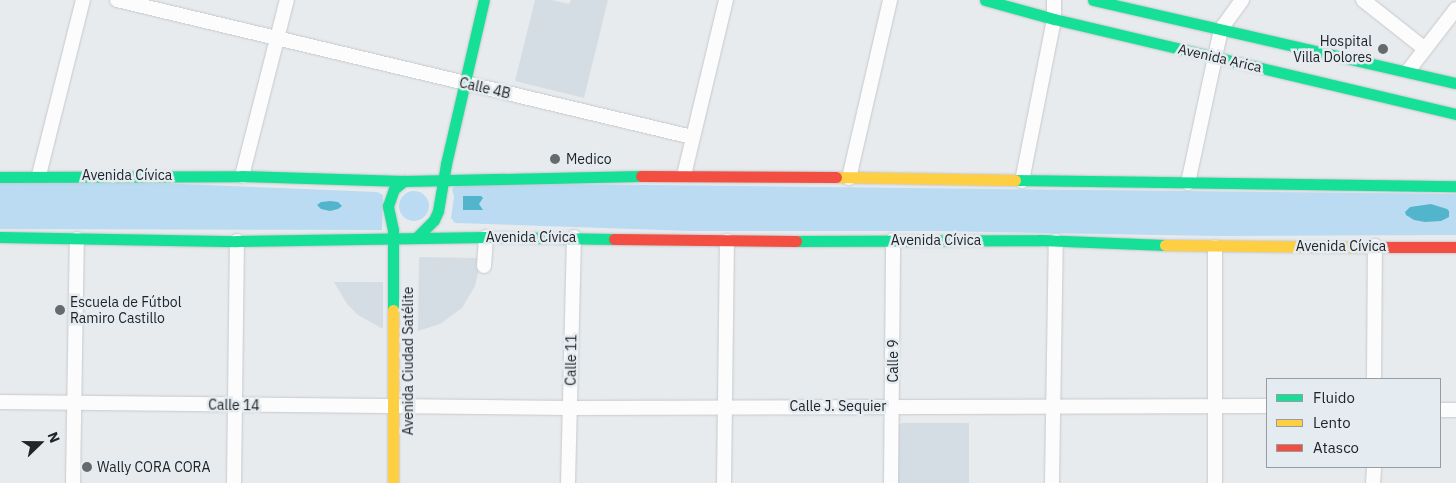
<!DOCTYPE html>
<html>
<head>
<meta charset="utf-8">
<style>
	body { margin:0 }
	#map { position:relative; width:1456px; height:483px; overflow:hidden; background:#e8ebee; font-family:"IBM Plex Sans",sans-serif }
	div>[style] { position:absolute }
	.built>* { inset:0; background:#d5dde4 }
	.green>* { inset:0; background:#bbdbf3 }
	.round { border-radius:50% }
	.water>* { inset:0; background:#53b5cb }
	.roads { filter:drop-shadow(0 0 1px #c6c9cb) drop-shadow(0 0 1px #c6c9cb) }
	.street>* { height:14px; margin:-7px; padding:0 7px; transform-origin:7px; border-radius:7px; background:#fcfcfc }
	.fast>* { height:11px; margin:-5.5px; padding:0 5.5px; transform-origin:5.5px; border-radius:5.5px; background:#16e098 }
	.slow>* { height:11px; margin:-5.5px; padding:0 5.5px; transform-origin:5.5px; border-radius:5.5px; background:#ffcf43 }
	.jam>* { height:11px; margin:-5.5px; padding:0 5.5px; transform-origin:5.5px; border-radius:5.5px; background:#f24e42 }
	.dots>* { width:14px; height:14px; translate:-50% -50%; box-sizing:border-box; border:2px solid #e5ecf1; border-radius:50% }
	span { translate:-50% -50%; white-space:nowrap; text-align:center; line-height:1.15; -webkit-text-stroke:5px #e5ecf1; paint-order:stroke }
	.poi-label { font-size:14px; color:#222426 }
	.right { translate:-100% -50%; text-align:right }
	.left { translate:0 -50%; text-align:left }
	.street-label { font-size:14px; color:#222426 }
	.legend { position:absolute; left:1266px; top:378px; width:175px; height:90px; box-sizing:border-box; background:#e5ecf1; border:1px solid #979ca0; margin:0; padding:6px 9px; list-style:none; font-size:15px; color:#222426 }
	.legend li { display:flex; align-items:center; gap:10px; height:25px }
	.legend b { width:25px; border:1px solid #979ca0 }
	.north { position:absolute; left:15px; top:418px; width:50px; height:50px; -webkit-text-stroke:4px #e5ecf1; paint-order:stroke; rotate:68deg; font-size:14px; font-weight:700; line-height:20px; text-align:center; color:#222426 }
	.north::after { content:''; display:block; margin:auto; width:18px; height:22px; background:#222426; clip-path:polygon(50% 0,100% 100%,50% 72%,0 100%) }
</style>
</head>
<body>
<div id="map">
	<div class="built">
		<i style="clip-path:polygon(535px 0,552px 0,569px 4px,571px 0,608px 0,584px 98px,515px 81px)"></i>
		<i style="clip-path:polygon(419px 257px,478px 258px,481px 261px,475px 286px,462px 308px,440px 324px,418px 331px)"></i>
		<i style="clip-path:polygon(334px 282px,383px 282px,383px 329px,358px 315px,347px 304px)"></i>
		<i style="clip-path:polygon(902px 423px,969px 423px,969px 483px,898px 483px,898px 425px)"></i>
	</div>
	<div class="green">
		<i style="clip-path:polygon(58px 179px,377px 192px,383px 195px,382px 230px,0 229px,0 183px)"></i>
		<i style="clip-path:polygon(458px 183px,1456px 194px,1456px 235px,1218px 236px,935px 231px,690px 231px,455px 223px,451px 218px,454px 197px,452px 189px)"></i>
		<i class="round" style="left:399px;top:191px;width:30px;height:30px"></i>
	</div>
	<div class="water">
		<i style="clip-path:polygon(463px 196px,481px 196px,483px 198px,479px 204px,483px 210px,463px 210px)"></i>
		<i style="clip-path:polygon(330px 201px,338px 202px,342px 206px,338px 209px,330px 211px,321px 209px,317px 205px,321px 202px)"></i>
		<i style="clip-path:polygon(1431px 204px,1447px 209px,1449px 211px,1449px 217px,1441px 221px,1425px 222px,1414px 220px,1406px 215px,1405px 212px,1410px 207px)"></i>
	</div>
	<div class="roads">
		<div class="street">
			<i style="left:117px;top:0;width:591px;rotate:13.4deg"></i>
			<i style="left:1363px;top:0;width:79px;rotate:38.3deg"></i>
			<i style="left:1408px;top:71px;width:78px;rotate:-52.3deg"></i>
			<i style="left:39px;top:175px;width:180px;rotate:-75.9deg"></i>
			<i style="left:684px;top:175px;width:180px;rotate:-76.5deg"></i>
			<i style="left:242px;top:176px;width:182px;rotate:-75.7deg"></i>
			<i style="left:849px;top:178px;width:183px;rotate:-77deg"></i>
			<i style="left:1022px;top:181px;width:165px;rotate:-78.8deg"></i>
			<i style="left:1054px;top:19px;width:19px;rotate:-90deg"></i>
			<i style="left:1188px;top:183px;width:157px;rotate:-77.9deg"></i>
			<i style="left:1221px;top:29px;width:36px;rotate:-54deg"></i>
			<i style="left:1215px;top:247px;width:236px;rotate:90deg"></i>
			<i style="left:484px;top:266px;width:29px;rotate:-86deg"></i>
			<i style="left:1374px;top:379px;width:133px;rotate:-89.6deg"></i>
			<i style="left:0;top:402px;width:569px;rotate:0.6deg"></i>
			<i style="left:569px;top:408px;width:698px;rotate:-0.16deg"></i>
			<i style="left:1440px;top:410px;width:16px"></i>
			<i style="left:73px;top:483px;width:244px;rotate:-89.1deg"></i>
			<i style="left:234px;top:483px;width:242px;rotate:-89.3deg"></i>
			<i style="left:568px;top:483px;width:246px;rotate:-88.6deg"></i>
			<i style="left:724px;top:483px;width:242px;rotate:-89.3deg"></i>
			<i style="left:891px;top:483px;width:243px;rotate:-89.5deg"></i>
			<i style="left:1052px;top:483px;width:242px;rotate:-89.1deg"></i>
			<i style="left:1373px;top:483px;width:16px;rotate:-86deg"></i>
		</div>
		<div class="fast">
			<i style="left:985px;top:0;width:72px;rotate:15.4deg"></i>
			<i style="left:1054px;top:19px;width:413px;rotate:13.3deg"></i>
			<i style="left:1093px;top:0;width:372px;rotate:12.9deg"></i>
			<i style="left:0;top:177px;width:242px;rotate:-0.2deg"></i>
			<i style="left:242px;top:176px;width:162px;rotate:1.8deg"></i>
			<i style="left:404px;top:181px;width:237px;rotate:-1.2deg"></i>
			<i style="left:1015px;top:180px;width:441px;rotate:0.8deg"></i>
			<i style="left:0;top:237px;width:237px;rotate:1deg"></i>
			<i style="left:237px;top:241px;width:249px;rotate:-0.9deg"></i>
			<i style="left:486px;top:237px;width:128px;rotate:0.9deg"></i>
			<i style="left:416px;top:238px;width:25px;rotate:-45deg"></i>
			<i style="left:434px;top:220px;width:10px;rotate:-66deg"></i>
			<i style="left:438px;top:211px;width:48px;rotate:-80.3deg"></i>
			<i style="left:446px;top:164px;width:168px;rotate:-77deg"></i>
			<i style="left:796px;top:241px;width:244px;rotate:-0.2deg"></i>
			<i style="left:1040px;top:240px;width:125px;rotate:2.3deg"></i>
			<i style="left:393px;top:310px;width:80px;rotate:-90deg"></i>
			<i style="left:393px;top:230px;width:25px;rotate:-102deg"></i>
			<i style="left:388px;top:206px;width:18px;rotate:-71deg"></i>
			<i style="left:394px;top:189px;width:13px;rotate:-39deg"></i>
		</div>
		<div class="slow">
			<i style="left:836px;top:177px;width:179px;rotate:1deg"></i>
			<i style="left:1165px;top:245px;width:204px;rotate:0.6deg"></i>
			<i style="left:393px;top:310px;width:173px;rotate:90deg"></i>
		</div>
		<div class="jam">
			<i style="left:641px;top:176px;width:195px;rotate:0.3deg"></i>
			<i style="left:614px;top:239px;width:182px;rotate:0.6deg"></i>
			<i style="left:1369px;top:247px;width:87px"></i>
		</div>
	</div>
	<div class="dots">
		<i style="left:1383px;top:49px;background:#676a6c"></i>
		<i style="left:555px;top:159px;background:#676a6c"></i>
		<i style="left:60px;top:310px;background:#676a6c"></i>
		<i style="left:87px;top:467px;background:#676a6c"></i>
	</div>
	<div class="poi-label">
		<span class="right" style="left:1372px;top:49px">Hospital<br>Villa Dolores</span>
		<span class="left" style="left:566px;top:159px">Medico</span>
		<span class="left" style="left:70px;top:310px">Escuela de Fútbol<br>Ramiro Castillo</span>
		<span class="left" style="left:97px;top:467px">Wally CORA CORA</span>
	</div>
	<div class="street-label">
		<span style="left:1220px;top:58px;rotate:13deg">Avenida Arica</span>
		<span style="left:485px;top:88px;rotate:13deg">Calle 4B</span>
		<span style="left:127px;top:175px">Avenida Cívica</span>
		<span style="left:531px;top:237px">Avenida Cívica</span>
		<span style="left:936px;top:240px">Avenida Cívica</span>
		<span style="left:1341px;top:246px">Avenida Cívica</span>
		<span style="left:571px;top:360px;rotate:-89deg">Calle 11</span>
		<span style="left:408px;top:361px;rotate:-90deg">Avenida Ciudad Satélite</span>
		<span style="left:893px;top:361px;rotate:-90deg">Calle 9</span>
		<span style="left:234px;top:405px;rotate:1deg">Calle 14</span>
		<span style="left:838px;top:406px">Calle J. Sequier</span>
	</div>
	<ul class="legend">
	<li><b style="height:6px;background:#16e098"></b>Fluido</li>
	<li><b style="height:6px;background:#ffcf43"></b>Lento</li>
	<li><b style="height:6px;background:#f24e42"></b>Atasco</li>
	</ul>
	<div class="north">N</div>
</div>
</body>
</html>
